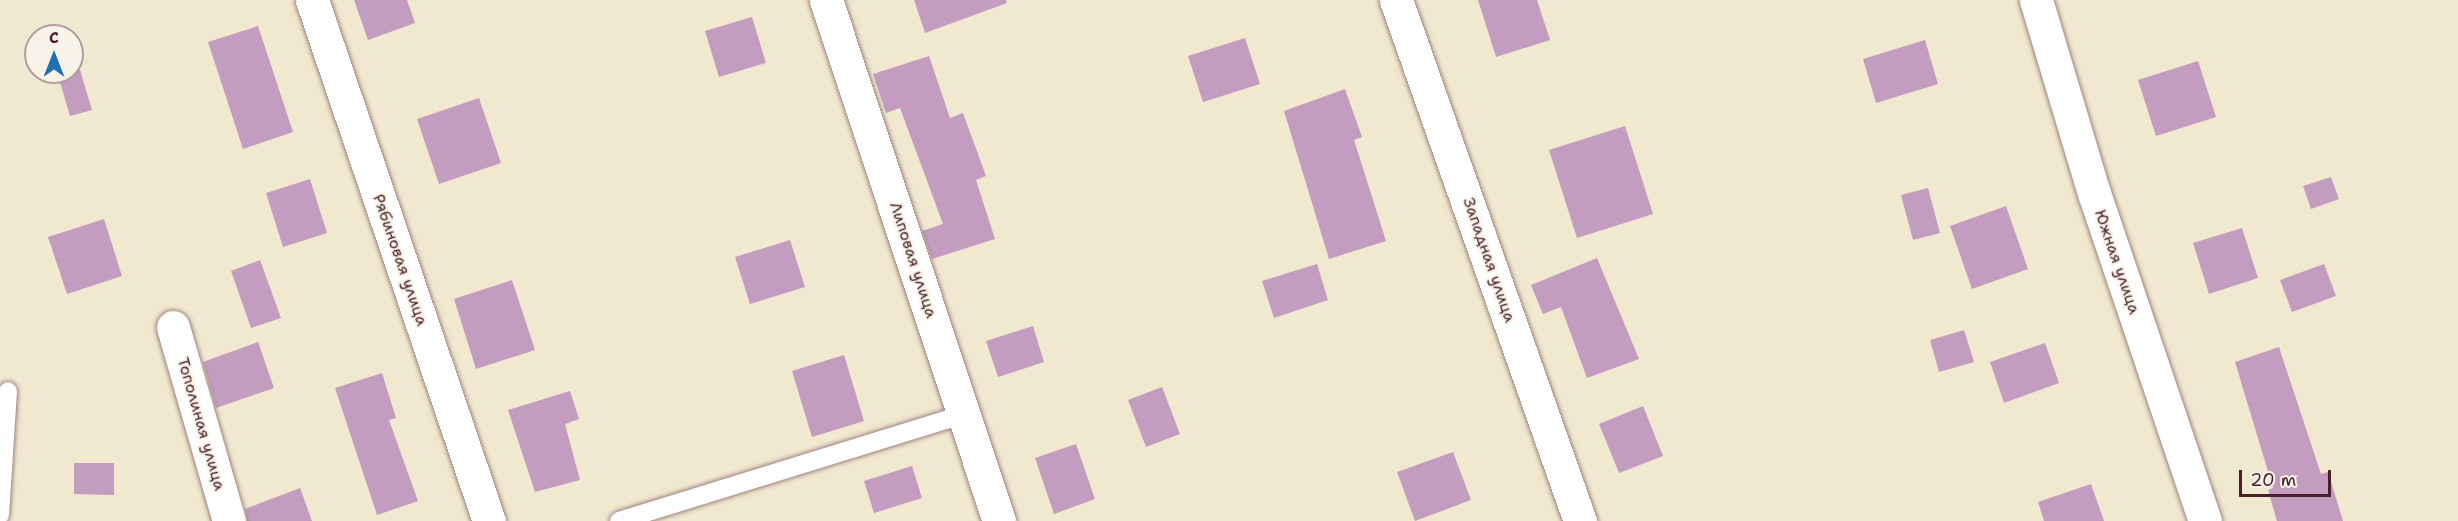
<!DOCTYPE html>
<html>
<head>
<meta charset="utf-8">
<style>
	body { margin:0 }
	#map { position:relative; width:2458px; height:521px; overflow:hidden; background:#f1e8d0; font-family:"Shantell Sans",sans-serif }
	div>[style] { position:absolute }
	.building>* { inset:0; background:#c29dc0 }
	.roads { filter:drop-shadow(0 0 2px #9e847e) drop-shadow(0 0 2px #9e847e) }
	.service>* { height:18px; margin:-9px; padding:0 9px; transform-origin:9px; border-radius:9px; background:#fff }
	.minor>* { height:33px; margin:-16.5px; padding:0 16.5px; transform-origin:16.5px; border-radius:16.5px; background:#fff }
	span { translate:-50% -50%; white-space:nowrap; text-align:center; line-height:1.15; -webkit-text-stroke:4.5px #f7f3e8; paint-order:stroke }
	.street-label { font-size:16px; color:#4a1f2b }
	.north { position:absolute; left:24px; top:24px; width:60px; height:60px; box-sizing:border-box; background:#f7f3e8; border:2px solid #b29e9c; border-radius:50%; rotate:0deg; font-size:16px; font-weight:700; line-height:24px; text-align:center; color:#4a1f2b }
	.north::after { content:''; display:block; margin:auto; width:21px; height:27px; background:#1f6fb2; clip-path:polygon(50% 0,100% 100%,50% 72%,0 100%) }
	.scale { position:absolute; left:2239px; top:470px; width:92px; height:27px; box-sizing:border-box; border:3px solid #4a1f2b; border-top:0; padding-left:8px; font-size:18px; line-height:21px; white-space:nowrap; color:#4a1f2b; -webkit-text-stroke:4px #f7f3e8; paint-order:stroke }
</style>
</head>
<body>
<div id="map">
	<div class="building">
		<i style="clip-path:polygon(354px 0,407px 0,415px 23px,368px 40px)"></i>
		<i style="clip-path:polygon(914px 0,1006px 0,1007px 3px,925px 33px)"></i>
		<i style="clip-path:polygon(1478px 0,1537px 0,1550px 40px,1496px 57px)"></i>
		<i style="clip-path:polygon(752px 17px,766px 63px,719px 77px,705px 31px)"></i>
		<i style="clip-path:polygon(258px 26px,293px 132px,243px 149px,208px 42px)"></i>
		<i style="clip-path:polygon(1245px 38px,1260px 84px,1203px 102px,1188px 56px)"></i>
		<i style="clip-path:polygon(1925px 40px,1938px 84px,1876px 103px,1863px 59px)"></i>
		<i style="clip-path:polygon(72px 43px,92px 110px,70px 116px,57px 72px,72px 72px)"></i>
		<i style="clip-path:polygon(929px 56px,950px 118px,963px 113px,986px 176px,976px 180px,995px 239px,932px 259px,922px 231px,943px 224px,900px 108px,886px 113px,873px 74px)"></i>
		<i style="clip-path:polygon(2198px 61px,2216px 117px,2156px 136px,2138px 80px)"></i>
		<i style="clip-path:polygon(1345px 89px,1362px 137px,1354px 140px,1386px 241px,1329px 259px,1284px 111px)"></i>
		<i style="clip-path:polygon(479px 98px,501px 163px,439px 184px,417px 119px)"></i>
		<i style="clip-path:polygon(1625px 126px,1653px 214px,1577px 238px,1549px 150px)"></i>
		<i style="clip-path:polygon(2331px 177px,2339px 199px,2311px 209px,2303px 186px)"></i>
		<i style="clip-path:polygon(310px 179px,327px 233px,283px 247px,266px 193px)"></i>
		<i style="clip-path:polygon(1928px 188px,1940px 233px,1913px 240px,1901px 195px)"></i>
		<i style="clip-path:polygon(2006px 206px,2028px 269px,1972px 289px,1950px 226px)"></i>
		<i style="clip-path:polygon(104px 219px,122px 276px,67px 294px,48px 237px)"></i>
		<i style="clip-path:polygon(2242px 228px,2258px 278px,2209px 294px,2193px 243px)"></i>
		<i style="clip-path:polygon(790px 240px,805px 287px,750px 304px,735px 257px)"></i>
		<i style="clip-path:polygon(1597px 258px,1639px 359px,1587px 378px,1561px 307px,1543px 314px,1531px 285px)"></i>
		<i style="clip-path:polygon(260px 260px,281px 318px,251px 328px,231px 271px)"></i>
		<i style="clip-path:polygon(1317px 264px,1328px 300px,1274px 318px,1262px 281px)"></i>
		<i style="clip-path:polygon(2324px 264px,2336px 296px,2292px 312px,2280px 280px)"></i>
		<i style="clip-path:polygon(512px 280px,535px 350px,476px 369px,454px 299px)"></i>
		<i style="clip-path:polygon(1033px 326px,1044px 362px,998px 377px,986px 341px)"></i>
		<i style="clip-path:polygon(1964px 330px,1974px 362px,1939px 372px,1930px 340px)"></i>
		<i style="clip-path:polygon(258px 342px,274px 388px,216px 408px,203px 362px)"></i>
		<i style="clip-path:polygon(2045px 343px,2059px 383px,2004px 403px,1990px 362px)"></i>
		<i style="clip-path:polygon(2279px 347px,2321px 474px,2328px 472px,2343px 521px,2277px 521px,2268px 490px,2273px 488px,2235px 362px)"></i>
		<i style="clip-path:polygon(844px 355px,864px 421px,812px 437px,792px 371px)"></i>
		<i style="clip-path:polygon(382px 373px,396px 418px,389px 420px,418px 501px,377px 515px,335px 388px)"></i>
		<i style="clip-path:polygon(1162px 387px,1180px 434px,1146px 447px,1128px 400px)"></i>
		<i style="clip-path:polygon(570px 391px,579px 419px,565px 424px,580px 480px,535px 492px,508px 410px)"></i>
		<i style="clip-path:polygon(1643px 406px,1663px 456px,1619px 473px,1599px 424px)"></i>
		<i style="clip-path:polygon(1076px 444px,1095px 499px,1054px 514px,1035px 458px)"></i>
		<i style="clip-path:polygon(1453px 452px,1471px 500px,1415px 521px,1397px 472px)"></i>
		<i style="clip-path:polygon(74px 463px,114px 463px,114px 495px,74px 494px)"></i>
		<i style="clip-path:polygon(912px 466px,922px 498px,874px 513px,864px 481px)"></i>
		<i style="clip-path:polygon(2091px 484px,2104px 521px,2044px 521px,2038px 502px)"></i>
		<i style="clip-path:polygon(300px 488px,312px 521px,247px 521px,245px 509px)"></i>
	</div>
	<div class="roads">
		<div class="service">
			<i style="left:0;top:515px;width:124px;rotate:-86.3deg"></i>
			<i style="left:619px;top:521px;width:362px;rotate:-17.2deg"></i>
		</div>
		<div class="minor">
			<i style="left:312px;top:0;width:550px;rotate:71.24deg"></i>
			<i style="left:826px;top:0;width:549px;rotate:71.63deg"></i>
			<i style="left:1396px;top:0;width:553px;rotate:70.55deg"></i>
			<i style="left:2036px;top:0;width:202px;rotate:73.3deg"></i>
			<i style="left:2094px;top:193px;width:346px;rotate:71.3deg"></i>
			<i style="left:173px;top:327px;width:202px;rotate:73.9deg"></i>
		</div>
	</div>
	<div class="street-label">
		<span style="left:400px;top:260px;rotate:71deg">Рябиновая улица</span>
		<span style="left:913px;top:260px;rotate:72deg">Липовая улица</span>
		<span style="left:1489px;top:260px;rotate:71deg">Западная улица</span>
		<span style="left:2117px;top:262px;rotate:71deg">Южная улица</span>
		<span style="left:201px;top:424px;rotate:74deg">Тополиная улица</span>
	</div>
	<div class="north">С</div>
	<div class="scale">20 m</div>
</div>
</body>
</html>
